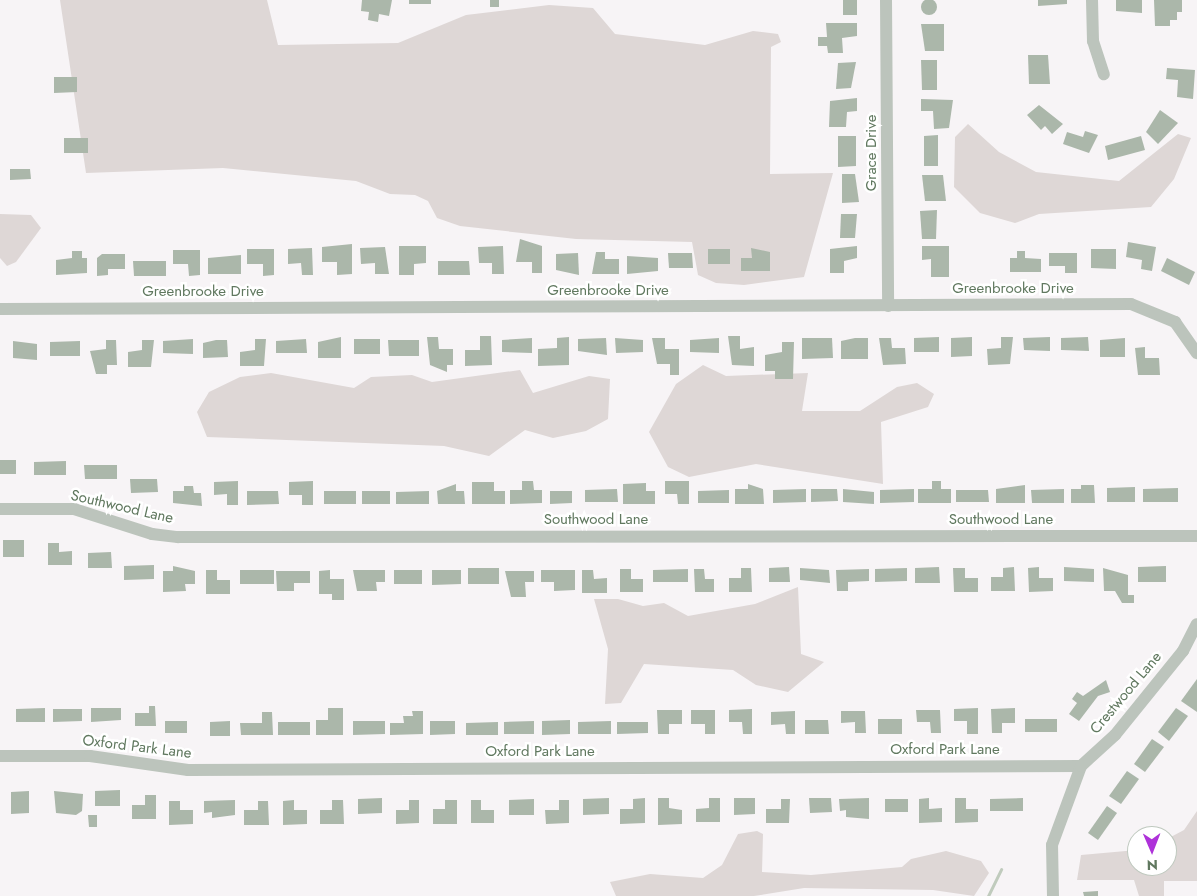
<!DOCTYPE html>
<html>
<head>
<meta charset="utf-8">
<style>
	body { margin:0 }
	#map { position:relative; width:1197px; height:896px; overflow:hidden; background:#f7f4f6; font-family:Jost,sans-serif }
	div>[style] { position:absolute }
	.green>* { inset:0; background:#ded7d6 }
	.stream>* { height:3px; margin:-1.5px; padding:0 1.5px; transform-origin:1.5px; border-radius:1.5px; background:#c0cbbd }
	.building>* { inset:0; background:#abb7aa }
	.round { border-radius:50% }
	.minor>* { height:12px; margin:-6px; padding:0 6px; transform-origin:6px; border-radius:6px; background:#bcc4bc }
	span { translate:-50% -50%; white-space:nowrap; text-align:center; line-height:1.15; -webkit-text-stroke:5px #fff; paint-order:stroke }
	.street-label { font-size:15px; color:#60785f }
	.north { position:absolute; left:1127px; top:826px; width:50px; height:50px; box-sizing:border-box; background:#fff; border:1px solid #bfc9bf; border-radius:50%; rotate:179deg; font-size:14px; font-weight:700; line-height:20px; text-align:center; color:#60785f }
	.north::after { content:''; display:block; margin:auto; width:18px; height:22px; background:#ae32d9; clip-path:polygon(50% 0,100% 100%,50% 72%,0 100%) }
</style>
</head>
<body>
<div id="map">
	<div class="green">
		<i style="clip-path:polygon(267px 0,278px 45px,398px 43px,466px 15px,549px 5px,593px 8px,615px 34px,705px 45px,753px 31px,778px 34px,781px 42px,771px 47px,770px 174px,833px 173px,804px 277px,744px 285px,716px 283px,698px 275px,692px 242px,576px 239px,460px 226px,437px 218px,428px 201px,415px 195px,390px 194px,356px 181px,223px 168px,86px 173px,60px 0)"></i>
		<i style="clip-path:polygon(968px 124px,999px 152px,1036px 172px,1119px 181px,1178px 134px,1191px 138px,1174px 179px,1151px 207px,1039px 214px,1015px 223px,980px 213px,954px 187px,955px 137px)"></i>
		<i style="clip-path:polygon(0 214px,31px 215px,41px 228px,16px 262px,7px 266px,0 258px)"></i>
		<i style="clip-path:polygon(703px 365px,726px 376px,808px 373px,802px 411px,860px 411px,897px 387px,917px 383px,934px 394px,928px 407px,881px 422px,883px 484px,756px 464px,689px 477px,668px 467px,649px 432px,676px 384px)"></i>
		<i style="clip-path:polygon(520px 370px,533px 393px,589px 376px,610px 379px,608px 419px,586px 431px,553px 438px,525px 430px,489px 456px,444px 446px,207px 437px,197px 412px,209px 392px,240px 377px,271px 373px,354px 388px,371px 377px,412px 375px,432px 382px)"></i>
		<i style="clip-path:polygon(798px 587px,801px 654px,824px 662px,788px 692px,756px 685px,733px 670px,644px 664px,621px 703px,605px 704px,608px 649px,594px 599px,618px 599px,643px 606px,664px 603px,688px 616px,755px 604px)"></i>
		<i style="clip-path:polygon(1197px 811px,1197px 881px,1164px 881px,1164px 896px,1139px 896px,1134px 880px,1077px 880px,1081px 855px,1137px 850px,1137px 866px,1167px 866px,1167px 839px,1184px 830px)"></i>
		<i style="clip-path:polygon(757px 831px,763px 834px,762px 872px,811px 875px,902px 867px,911px 859px,946px 851px,981px 861px,989px 873px,974px 896px,933px 890px,804px 888px,754px 896px,616px 896px,610px 882px,650px 874px,703px 878px,722px 865px,738px 834px)"></i>
	</div>
	<div class="stream">
		<i style="left:988px;top:896px;width:30px;rotate:-64deg"></i>
	</div>
	<div class="building">
		<i class="round" style="left:921px;top:-1px;width:16px;height:16px"></i>
		<i style="clip-path:polygon(362px 0,392px 0,389px 16px,379px 14px,378px 22px,368px 20px,369px 12px,361px 11px)"></i>
		<i style="clip-path:polygon(409px 0,431px 0,431px 4px,409px 4px)"></i>
		<i style="clip-path:polygon(490px 0,499px 0,499px 7px,490px 7px)"></i>
		<i style="clip-path:polygon(843px 0,857px 0,857px 15px,843px 15px)"></i>
		<i style="clip-path:polygon(1038px 0,1067px 0,1067px 4px,1038px 6px)"></i>
		<i style="clip-path:polygon(1116px 0,1142px 0,1142px 13px,1116px 11px)"></i>
		<i style="clip-path:polygon(1154px 0,1182px 0,1182px 12px,1177px 12px,1177px 20px,1170px 20px,1170px 26px,1155px 26px)"></i>
		<i style="clip-path:polygon(826px 23px,857px 23px,857px 36px,842px 38px,843px 53px,828px 53px,827px 46px,818px 46px,818px 37px,827px 37px)"></i>
		<i style="clip-path:polygon(921px 24px,944px 24px,944px 51px,925px 51px)"></i>
		<i style="clip-path:polygon(1028px 55px,1048px 55px,1050px 84px,1029px 84px)"></i>
		<i style="clip-path:polygon(921px 60px,937px 60px,937px 90px,922px 90px)"></i>
		<i style="clip-path:polygon(856px 62px,851px 88px,836px 89px,838px 63px)"></i>
		<i style="clip-path:polygon(1167px 68px,1195px 70px,1193px 99px,1177px 97px,1178px 80px,1166px 79px)"></i>
		<i style="clip-path:polygon(54px 77px,77px 77px,77px 92px,54px 93px)"></i>
		<i style="clip-path:polygon(857px 98px,857px 111px,847px 112px,846px 127px,829px 127px,830px 101px)"></i>
		<i style="clip-path:polygon(921px 99px,953px 100px,949px 128px,934px 129px,933px 111px,921px 111px)"></i>
		<i style="clip-path:polygon(1039px 105px,1063px 124px,1052px 134px,1045px 126px,1041px 130px,1027px 115px)"></i>
		<i style="clip-path:polygon(1160px 110px,1178px 123px,1158px 144px,1146px 132px)"></i>
		<i style="clip-path:polygon(1085px 131px,1098px 135px,1089px 153px,1063px 144px,1067px 132px,1083px 137px)"></i>
		<i style="clip-path:polygon(938px 135px,938px 166px,924px 166px,924px 136px)"></i>
		<i style="clip-path:polygon(838px 136px,856px 136px,856px 166px,838px 167px)"></i>
		<i style="clip-path:polygon(1141px 136px,1145px 150px,1108px 160px,1105px 146px)"></i>
		<i style="clip-path:polygon(64px 138px,88px 138px,88px 153px,64px 153px)"></i>
		<i style="clip-path:polygon(10px 169px,30px 169px,31px 179px,10px 180px)"></i>
		<i style="clip-path:polygon(842px 174px,855px 174px,859px 202px,842px 203px)"></i>
		<i style="clip-path:polygon(922px 175px,943px 175px,946px 201px,925px 201px)"></i>
		<i style="clip-path:polygon(937px 210px,936px 239px,922px 239px,920px 211px)"></i>
		<i style="clip-path:polygon(841px 214px,857px 214px,855px 238px,840px 238px)"></i>
		<i style="clip-path:polygon(520px 239px,542px 246px,542px 273px,532px 273px,532px 262px,516px 262px)"></i>
		<i style="clip-path:polygon(1128px 242px,1156px 247px,1152px 271px,1141px 269px,1142px 260px,1126px 257px)"></i>
		<i style="clip-path:polygon(352px 244px,352px 274px,337px 275px,337px 262px,322px 262px,322px 247px)"></i>
		<i style="clip-path:polygon(399px 246px,426px 246px,426px 263px,414px 264px,414px 275px,399px 275px)"></i>
		<i style="clip-path:polygon(503px 246px,504px 274px,492px 274px,492px 263px,479px 263px,478px 247px)"></i>
		<i style="clip-path:polygon(857px 246px,857px 258px,844px 261px,844px 273px,830px 273px,830px 249px)"></i>
		<i style="clip-path:polygon(922px 246px,949px 246px,949px 277px,931px 277px,931px 259px,922px 260px)"></i>
		<i style="clip-path:polygon(385px 247px,389px 274px,375px 274px,375px 263px,361px 264px,360px 248px)"></i>
		<i style="clip-path:polygon(312px 248px,313px 275px,302px 275px,301px 263px,288px 264px,288px 249px)"></i>
		<i style="clip-path:polygon(751px 248px,770px 252px,770px 271px,741px 271px,741px 258px,752px 258px)"></i>
		<i style="clip-path:polygon(247px 249px,274px 249px,274px 275px,263px 276px,263px 264px,247px 264px)"></i>
		<i style="clip-path:polygon(708px 249px,730px 249px,730px 264px,708px 264px)"></i>
		<i style="clip-path:polygon(1091px 249px,1116px 249px,1116px 269px,1091px 268px)"></i>
		<i style="clip-path:polygon(173px 250px,200px 250px,200px 275px,189px 276px,188px 264px,173px 264px)"></i>
		<i style="clip-path:polygon(72px 251px,82px 251px,82px 258px,87px 258px,87px 273px,56px 275px,56px 260px,72px 258px)"></i>
		<i style="clip-path:polygon(1017px 251px,1025px 251px,1025px 258px,1041px 259px,1041px 272px,1010px 272px,1010px 258px,1017px 258px)"></i>
		<i style="clip-path:polygon(596px 252px,605px 252px,605px 259px,619px 259px,619px 274px,592px 274px)"></i>
		<i style="clip-path:polygon(578px 253px,579px 275px,556px 270px,556px 254px)"></i>
		<i style="clip-path:polygon(668px 253px,692px 253px,693px 268px,669px 268px)"></i>
		<i style="clip-path:polygon(1049px 253px,1077px 253px,1077px 273px,1065px 273px,1065px 266px,1049px 266px)"></i>
		<i style="clip-path:polygon(102px 254px,125px 254px,125px 269px,108px 269px,108px 275px,97px 276px,97px 258px)"></i>
		<i style="clip-path:polygon(241px 255px,241px 274px,208px 274px,208px 258px)"></i>
		<i style="clip-path:polygon(627px 256px,658px 258px,658px 271px,627px 274px)"></i>
		<i style="clip-path:polygon(1167px 258px,1195px 272px,1189px 285px,1161px 271px)"></i>
		<i style="clip-path:polygon(133px 261px,166px 261px,166px 276px,134px 276px)"></i>
		<i style="clip-path:polygon(438px 261px,469px 261px,470px 275px,438px 275px)"></i>
		<i style="clip-path:polygon(480px 336px,491px 336px,492px 365px,465px 366px,465px 350px,480px 350px)"></i>
		<i style="clip-path:polygon(728px 336px,740px 336px,740px 349px,754px 347px,754px 366px,732px 365px)"></i>
		<i style="clip-path:polygon(341px 337px,341px 358px,318px 358px,318px 342px)"></i>
		<i style="clip-path:polygon(427px 337px,438px 337px,439px 349px,453px 349px,453px 365px,447px 365px,447px 372px,430px 365px)"></i>
		<i style="clip-path:polygon(569px 337px,569px 365px,538px 366px,538px 349px,557px 348px,557px 338px)"></i>
		<i style="clip-path:polygon(939px 337px,939px 352px,914px 352px,914px 338px)"></i>
		<i style="clip-path:polygon(972px 337px,972px 356px,951px 357px,951px 338px)"></i>
		<i style="clip-path:polygon(1001px 337px,1013px 337px,1010px 364px,988px 365px,987px 349px,1001px 348px)"></i>
		<i style="clip-path:polygon(1050px 337px,1050px 351px,1024px 350px,1023px 338px)"></i>
		<i style="clip-path:polygon(1088px 337px,1089px 351px,1061px 350px,1061px 338px)"></i>
		<i style="clip-path:polygon(532px 338px,532px 353px,502px 352px,502px 340px)"></i>
		<i style="clip-path:polygon(606px 338px,607px 355px,578px 351px,578px 339px)"></i>
		<i style="clip-path:polygon(615px 338px,643px 340px,643px 352px,616px 353px)"></i>
		<i style="clip-path:polygon(652px 338px,665px 338px,665px 349px,679px 349px,679px 375px,670px 375px,670px 364px,657px 364px)"></i>
		<i style="clip-path:polygon(719px 338px,719px 353px,690px 352px,690px 340px)"></i>
		<i style="clip-path:polygon(802px 338px,832px 338px,833px 358px,802px 359px)"></i>
		<i style="clip-path:polygon(855px 338px,868px 338px,868px 359px,841px 359px,841px 341px)"></i>
		<i style="clip-path:polygon(879px 338px,891px 338px,892px 348px,905px 348px,906px 364px,883px 365px)"></i>
		<i style="clip-path:polygon(1125px 338px,1125px 357px,1100px 357px,1100px 340px)"></i>
		<i style="clip-path:polygon(193px 339px,193px 354px,163px 353px,163px 341px)"></i>
		<i style="clip-path:polygon(255px 339px,266px 339px,264px 366px,240px 366px,240px 352px,255px 350px)"></i>
		<i style="clip-path:polygon(306px 339px,307px 353px,276px 353px,276px 341px)"></i>
		<i style="clip-path:polygon(354px 339px,380px 339px,380px 354px,354px 354px)"></i>
		<i style="clip-path:polygon(106px 340px,116px 340px,117px 365px,107px 365px,107px 374px,96px 374px,90px 351px,106px 349px)"></i>
		<i style="clip-path:polygon(142px 340px,154px 340px,151px 367px,128px 367px,128px 352px,142px 350px)"></i>
		<i style="clip-path:polygon(216px 340px,227px 340px,228px 357px,203px 358px,203px 343px)"></i>
		<i style="clip-path:polygon(388px 340px,419px 340px,419px 356px,389px 356px)"></i>
		<i style="clip-path:polygon(13px 341px,37px 344px,37px 360px,13px 358px)"></i>
		<i style="clip-path:polygon(80px 341px,80px 356px,50px 356px,50px 342px)"></i>
		<i style="clip-path:polygon(782px 342px,794px 342px,793px 379px,775px 379px,775px 371px,765px 371px,765px 355px,782px 352px)"></i>
		<i style="clip-path:polygon(1145px 347px,1145px 358px,1159px 358px,1160px 375px,1138px 375px,1135px 348px)"></i>
		<i style="clip-path:polygon(0 460px,16px 460px,16px 474px,0 474px)"></i>
		<i style="clip-path:polygon(66px 461px,66px 475px,34px 475px,34px 462px)"></i>
		<i style="clip-path:polygon(84px 465px,117px 465px,117px 479px,85px 479px)"></i>
		<i style="clip-path:polygon(130px 479px,157px 479px,158px 492px,131px 493px)"></i>
		<i style="clip-path:polygon(238px 481px,238px 505px,227px 505px,227px 494px,214px 495px,214px 482px)"></i>
		<i style="clip-path:polygon(313px 481px,313px 505px,302px 505px,302px 495px,289px 495px,289px 482px)"></i>
		<i style="clip-path:polygon(522px 481px,533px 481px,534px 490px,542px 490px,542px 503px,510px 504px,510px 490px,522px 490px)"></i>
		<i style="clip-path:polygon(665px 481px,689px 481px,689px 504px,678px 504px,677px 494px,665px 494px)"></i>
		<i style="clip-path:polygon(932px 481px,941px 481px,941px 489px,951px 489px,951px 503px,918px 503px,918px 489px,932px 489px)"></i>
		<i style="clip-path:polygon(472px 482px,494px 482px,494px 491px,505px 491px,505px 504px,472px 504px)"></i>
		<i style="clip-path:polygon(646px 483px,646px 491px,655px 491px,655px 504px,623px 504px,623px 484px)"></i>
		<i style="clip-path:polygon(456px 484px,456px 491px,464px 491px,465px 504px,438px 504px,437px 491px)"></i>
		<i style="clip-path:polygon(748px 484px,763px 489px,764px 504px,735px 504px,735px 489px,748px 489px)"></i>
		<i style="clip-path:polygon(1025px 485px,1025px 503px,996px 503px,996px 489px)"></i>
		<i style="clip-path:polygon(1081px 485px,1094px 485px,1095px 503px,1071px 503px,1071px 489px,1081px 489px)"></i>
		<i style="clip-path:polygon(184px 486px,193px 486px,194px 493px,201px 493px,202px 506px,173px 503px,173px 491px,184px 491px)"></i>
		<i style="clip-path:polygon(1135px 487px,1135px 502px,1107px 502px,1107px 488px)"></i>
		<i style="clip-path:polygon(1178px 488px,1178px 502px,1143px 502px,1143px 489px)"></i>
		<i style="clip-path:polygon(617px 489px,618px 502px,585px 502px,585px 490px)"></i>
		<i style="clip-path:polygon(806px 489px,806px 502px,773px 503px,773px 490px)"></i>
		<i style="clip-path:polygon(811px 489px,837px 489px,838px 501px,811px 502px)"></i>
		<i style="clip-path:polygon(843px 489px,874px 492px,874px 504px,843px 502px)"></i>
		<i style="clip-path:polygon(914px 489px,914px 502px,880px 503px,880px 490px)"></i>
		<i style="clip-path:polygon(1064px 489px,1064px 503px,1032px 503px,1031px 490px)"></i>
		<i style="clip-path:polygon(729px 490px,729px 503px,698px 503px,698px 491px)"></i>
		<i style="clip-path:polygon(956px 490px,988px 490px,989px 502px,956px 502px)"></i>
		<i style="clip-path:polygon(247px 491px,278px 491px,279px 504px,247px 505px)"></i>
		<i style="clip-path:polygon(324px 491px,356px 491px,356px 504px,324px 504px)"></i>
		<i style="clip-path:polygon(362px 491px,390px 491px,390px 504px,362px 504px)"></i>
		<i style="clip-path:polygon(429px 491px,429px 504px,396px 504px,396px 492px)"></i>
		<i style="clip-path:polygon(550px 491px,572px 491px,572px 503px,550px 504px)"></i>
		<i style="clip-path:polygon(3px 540px,24px 540px,24px 557px,3px 557px)"></i>
		<i style="clip-path:polygon(48px 543px,59px 543px,59px 552px,72px 551px,72px 565px,48px 565px)"></i>
		<i style="clip-path:polygon(111px 552px,112px 568px,88px 568px,88px 553px)"></i>
		<i style="clip-path:polygon(154px 565px,154px 579px,124px 580px,124px 566px)"></i>
		<i style="clip-path:polygon(173px 566px,195px 571px,195px 584px,185px 584px,186px 591px,163px 592px,163px 571px,173px 571px)"></i>
		<i style="clip-path:polygon(1166px 566px,1166px 582px,1138px 582px,1138px 567px)"></i>
		<i style="clip-path:polygon(789px 567px,790px 582px,769px 582px,769px 568px)"></i>
		<i style="clip-path:polygon(939px 567px,940px 583px,915px 583px,915px 568px)"></i>
		<i style="clip-path:polygon(1014px 567px,1015px 591px,991px 591px,991px 577px,1003px 577px,1003px 568px)"></i>
		<i style="clip-path:polygon(1039px 567px,1039px 578px,1053px 578px,1053px 591px,1029px 592px,1028px 568px)"></i>
		<i style="clip-path:polygon(1064px 567px,1094px 569px,1094px 582px,1064px 581px)"></i>
		<i style="clip-path:polygon(468px 568px,499px 568px,499px 584px,468px 584px)"></i>
		<i style="clip-path:polygon(741px 568px,751px 568px,752px 592px,729px 592px,729px 578px,741px 578px)"></i>
		<i style="clip-path:polygon(800px 568px,829px 570px,830px 583px,800px 580px)"></i>
		<i style="clip-path:polygon(907px 568px,907px 581px,875px 582px,875px 569px)"></i>
		<i style="clip-path:polygon(953px 568px,965px 568px,965px 578px,978px 578px,978px 592px,954px 592px)"></i>
		<i style="clip-path:polygon(1103px 568px,1128px 575px,1128px 595px,1134px 595px,1134px 603px,1122px 603px,1115px 591px,1104px 591px)"></i>
		<i style="clip-path:polygon(620px 569px,631px 569px,631px 579px,643px 579px,643px 592px,620px 592px)"></i>
		<i style="clip-path:polygon(688px 569px,688px 582px,653px 582px,653px 570px)"></i>
		<i style="clip-path:polygon(694px 569px,704px 569px,705px 579px,714px 579px,714px 592px,695px 592px)"></i>
		<i style="clip-path:polygon(869px 569px,869px 581px,848px 582px,848px 591px,837px 591px,836px 570px)"></i>
		<i style="clip-path:polygon(206px 570px,217px 570px,217px 580px,230px 580px,230px 594px,206px 594px)"></i>
		<i style="clip-path:polygon(240px 570px,274px 570px,274px 584px,240px 584px)"></i>
		<i style="clip-path:polygon(330px 570px,330px 579px,344px 579px,344px 600px,332px 600px,332px 594px,319px 594px,319px 571px)"></i>
		<i style="clip-path:polygon(353px 570px,385px 570px,385px 582px,376px 582px,377px 591px,357px 591px)"></i>
		<i style="clip-path:polygon(394px 570px,422px 570px,422px 584px,394px 584px)"></i>
		<i style="clip-path:polygon(432px 570px,461px 570px,461px 584px,432px 585px)"></i>
		<i style="clip-path:polygon(541px 570px,575px 570px,575px 590px,554px 591px,554px 582px,541px 582px)"></i>
		<i style="clip-path:polygon(582px 570px,593px 570px,594px 579px,607px 578px,607px 593px,582px 593px)"></i>
		<i style="clip-path:polygon(276px 571px,310px 571px,310px 583px,294px 583px,294px 591px,277px 591px)"></i>
		<i style="clip-path:polygon(505px 571px,534px 571px,534px 582px,525px 582px,526px 597px,511px 597px)"></i>
		<i style="clip-path:polygon(1197px 679px,1197px 712px,1181px 701px)"></i>
		<i style="clip-path:polygon(1106px 680px,1110px 692px,1098px 696px,1079px 721px,1069px 714px,1077px 703px,1072px 699px,1077px 692px,1083px 696px)"></i>
		<i style="clip-path:polygon(149px 706px,155px 706px,156px 726px,135px 726px,135px 713px,149px 713px)"></i>
		<i style="clip-path:polygon(45px 708px,45px 722px,16px 722px,16px 709px)"></i>
		<i style="clip-path:polygon(91px 708px,121px 708px,121px 720px,91px 722px)"></i>
		<i style="clip-path:polygon(328px 708px,343px 708px,343px 735px,316px 735px,316px 720px,328px 720px)"></i>
		<i style="clip-path:polygon(978px 708px,978px 734px,967px 734px,967px 721px,954px 721px,954px 709px)"></i>
		<i style="clip-path:polygon(1015px 708px,1015px 723px,1002px 723px,1002px 733px,992px 733px,991px 709px)"></i>
		<i style="clip-path:polygon(1176px 708px,1188px 716px,1169px 741px,1158px 732px)"></i>
		<i style="clip-path:polygon(53px 709px,82px 709px,82px 721px,53px 722px)"></i>
		<i style="clip-path:polygon(752px 709px,752px 734px,743px 734px,742px 722px,729px 722px,729px 710px)"></i>
		<i style="clip-path:polygon(657px 710px,682px 710px,682px 724px,669px 724px,669px 734px,658px 734px)"></i>
		<i style="clip-path:polygon(691px 710px,715px 710px,715px 734px,705px 734px,705px 724px,691px 724px)"></i>
		<i style="clip-path:polygon(916px 710px,940px 710px,941px 733px,931px 733px,930px 722px,917px 722px)"></i>
		<i style="clip-path:polygon(412px 711px,423px 711px,423px 734px,390px 735px,390px 723px,404px 723px,403px 716px,413px 716px)"></i>
		<i style="clip-path:polygon(795px 711px,795px 734px,786px 734px,785px 724px,771px 725px,771px 712px)"></i>
		<i style="clip-path:polygon(841px 711px,865px 711px,866px 733px,855px 733px,855px 722px,841px 723px)"></i>
		<i style="clip-path:polygon(262px 712px,272px 712px,273px 735px,241px 735px,240px 723px,262px 723px)"></i>
		<i style="clip-path:polygon(878px 719px,902px 719px,902px 734px,878px 734px)"></i>
		<i style="clip-path:polygon(1025px 719px,1057px 719px,1057px 732px,1025px 732px)"></i>
		<i style="clip-path:polygon(570px 720px,570px 734px,542px 735px,542px 721px)"></i>
		<i style="clip-path:polygon(805px 720px,828px 720px,829px 734px,805px 734px)"></i>
		<i style="clip-path:polygon(165px 721px,187px 721px,187px 733px,165px 733px)"></i>
		<i style="clip-path:polygon(230px 721px,230px 736px,210px 736px,210px 722px)"></i>
		<i style="clip-path:polygon(353px 721px,385px 721px,385px 734px,353px 735px)"></i>
		<i style="clip-path:polygon(430px 721px,455px 721px,455px 734px,430px 735px)"></i>
		<i style="clip-path:polygon(534px 721px,534px 734px,504px 734px,504px 722px)"></i>
		<i style="clip-path:polygon(611px 721px,611px 734px,578px 734px,578px 722px)"></i>
		<i style="clip-path:polygon(278px 722px,310px 722px,310px 735px,278px 735px)"></i>
		<i style="clip-path:polygon(498px 722px,498px 735px,466px 735px,466px 723px)"></i>
		<i style="clip-path:polygon(617px 722px,648px 722px,648px 733px,617px 734px)"></i>
		<i style="clip-path:polygon(1152px 739px,1164px 747px,1145px 772px,1134px 764px)"></i>
		<i style="clip-path:polygon(1127px 771px,1139px 779px,1121px 804px,1109px 796px)"></i>
		<i style="clip-path:polygon(120px 790px,120px 806px,95px 806px,95px 791px)"></i>
		<i style="clip-path:polygon(29px 791px,29px 813px,11px 814px,11px 792px)"></i>
		<i style="clip-path:polygon(54px 791px,83px 794px,82px 811px,76px 815px,56px 813px)"></i>
		<i style="clip-path:polygon(145px 795px,156px 795px,156px 819px,132px 819px,132px 805px,145px 805px)"></i>
		<i style="clip-path:polygon(382px 798px,382px 813px,358px 814px,358px 799px)"></i>
		<i style="clip-path:polygon(609px 798px,609px 814px,583px 815px,583px 799px)"></i>
		<i style="clip-path:polygon(645px 798px,645px 823px,620px 824px,620px 809px,633px 809px,633px 799px)"></i>
		<i style="clip-path:polygon(658px 798px,669px 798px,669px 808px,682px 810px,682px 824px,658px 825px)"></i>
		<i style="clip-path:polygon(709px 798px,720px 798px,720px 822px,696px 822px,696px 809px,709px 808px)"></i>
		<i style="clip-path:polygon(734px 798px,755px 798px,755px 814px,734px 815px)"></i>
		<i style="clip-path:polygon(809px 798px,831px 798px,832px 812px,810px 813px)"></i>
		<i style="clip-path:polygon(869px 798px,869px 819px,846px 817px,846px 810px,840px 811px,839px 799px)"></i>
		<i style="clip-path:polygon(929px 798px,929px 809px,942px 808px,942px 822px,919px 823px,919px 799px)"></i>
		<i style="clip-path:polygon(955px 798px,966px 798px,966px 809px,978px 809px,978px 822px,955px 823px)"></i>
		<i style="clip-path:polygon(1023px 798px,1023px 811px,990px 811px,990px 799px)"></i>
		<i style="clip-path:polygon(534px 799px,534px 815px,509px 815px,509px 800px)"></i>
		<i style="clip-path:polygon(781px 799px,790px 799px,789px 823px,766px 823px,766px 809px,781px 809px)"></i>
		<i style="clip-path:polygon(885px 799px,908px 799px,908px 812px,885px 812px)"></i>
		<i style="clip-path:polygon(235px 800px,235px 815px,212px 818px,212px 812px,204px 813px,204px 801px)"></i>
		<i style="clip-path:polygon(294px 800px,294px 810px,307px 810px,307px 824px,283px 825px,283px 801px)"></i>
		<i style="clip-path:polygon(332px 800px,343px 800px,344px 824px,320px 824px,320px 810px,332px 810px)"></i>
		<i style="clip-path:polygon(409px 800px,419px 800px,419px 823px,396px 824px,396px 810px,409px 810px)"></i>
		<i style="clip-path:polygon(445px 800px,457px 800px,457px 824px,433px 824px,433px 809px,445px 809px)"></i>
		<i style="clip-path:polygon(471px 800px,481px 800px,481px 810px,494px 810px,494px 823px,471px 823px)"></i>
		<i style="clip-path:polygon(559px 800px,569px 800px,569px 823px,546px 824px,545px 810px,559px 810px)"></i>
		<i style="clip-path:polygon(169px 801px,180px 801px,180px 810px,193px 810px,193px 824px,169px 825px)"></i>
		<i style="clip-path:polygon(258px 801px,268px 801px,269px 825px,244px 825px,244px 810px,258px 810px)"></i>
		<i style="clip-path:polygon(1107px 806px,1117px 813px,1098px 840px,1088px 833px)"></i>
		<i style="clip-path:polygon(88px 815px,97px 815px,97px 827px,89px 827px)"></i>
		<i style="clip-path:polygon(1098px 891px,1098px 896px,1084px 896px,1083px 892px)"></i>
	</div>
	<div class="minor">
		<i style="left:886px;top:0;width:306px;rotate:89.6deg"></i>
		<i style="left:1092px;top:0;width:41px;rotate:88.6deg"></i>
		<i style="left:1093px;top:41px;width:35px;rotate:72deg"></i>
		<i style="left:0;top:309px;width:1131px;rotate:-0.25deg"></i>
		<i style="left:1131px;top:304px;width:48px;rotate:22.2deg"></i>
		<i style="left:1175px;top:322px;width:38px;rotate:55deg"></i>
		<i style="left:0;top:509px;width:74px"></i>
		<i style="left:74px;top:509px;width:82px;rotate:17.8deg"></i>
		<i style="left:152px;top:534px;width:26px;rotate:7deg"></i>
		<i style="left:178px;top:537px;width:1019px;rotate:-0.06deg"></i>
		<i style="left:0;top:756px;width:90px"></i>
		<i style="left:90px;top:756px;width:99px;rotate:8.1deg"></i>
		<i style="left:188px;top:770px;width:893px;rotate:-0.26deg"></i>
		<i style="left:1053px;top:896px;width:51px;rotate:-91.1deg"></i>
		<i style="left:1052px;top:845px;width:84px;rotate:-69.8deg"></i>
		<i style="left:1081px;top:766px;width:46px;rotate:-42.4deg"></i>
		<i style="left:1115px;top:735px;width:108px;rotate:-51deg"></i>
		<i style="left:1183px;top:651px;width:30px;rotate:-63deg"></i>
	</div>
	<div class="street-label">
		<span style="left:872px;top:153px;rotate:-90deg">Grace Drive</span>
		<span style="left:1013px;top:289px">Greenbrooke Drive</span>
		<span style="left:608px;top:291px">Greenbrooke Drive</span>
		<span style="left:203px;top:292px">Greenbrooke Drive</span>
		<span style="left:122px;top:507px;rotate:13deg">Southwood Lane</span>
		<span style="left:596px;top:520px">Southwood Lane</span>
		<span style="left:1001px;top:520px">Southwood Lane</span>
		<span style="left:1126px;top:693px;rotate:-50deg">Crestwood Lane</span>
		<span style="left:137px;top:747px;rotate:7deg">Oxford Park Lane</span>
		<span style="left:945px;top:750px">Oxford Park Lane</span>
		<span style="left:540px;top:752px">Oxford Park Lane</span>
	</div>
	<div class="north">N</div>
</div>
</body>
</html>
